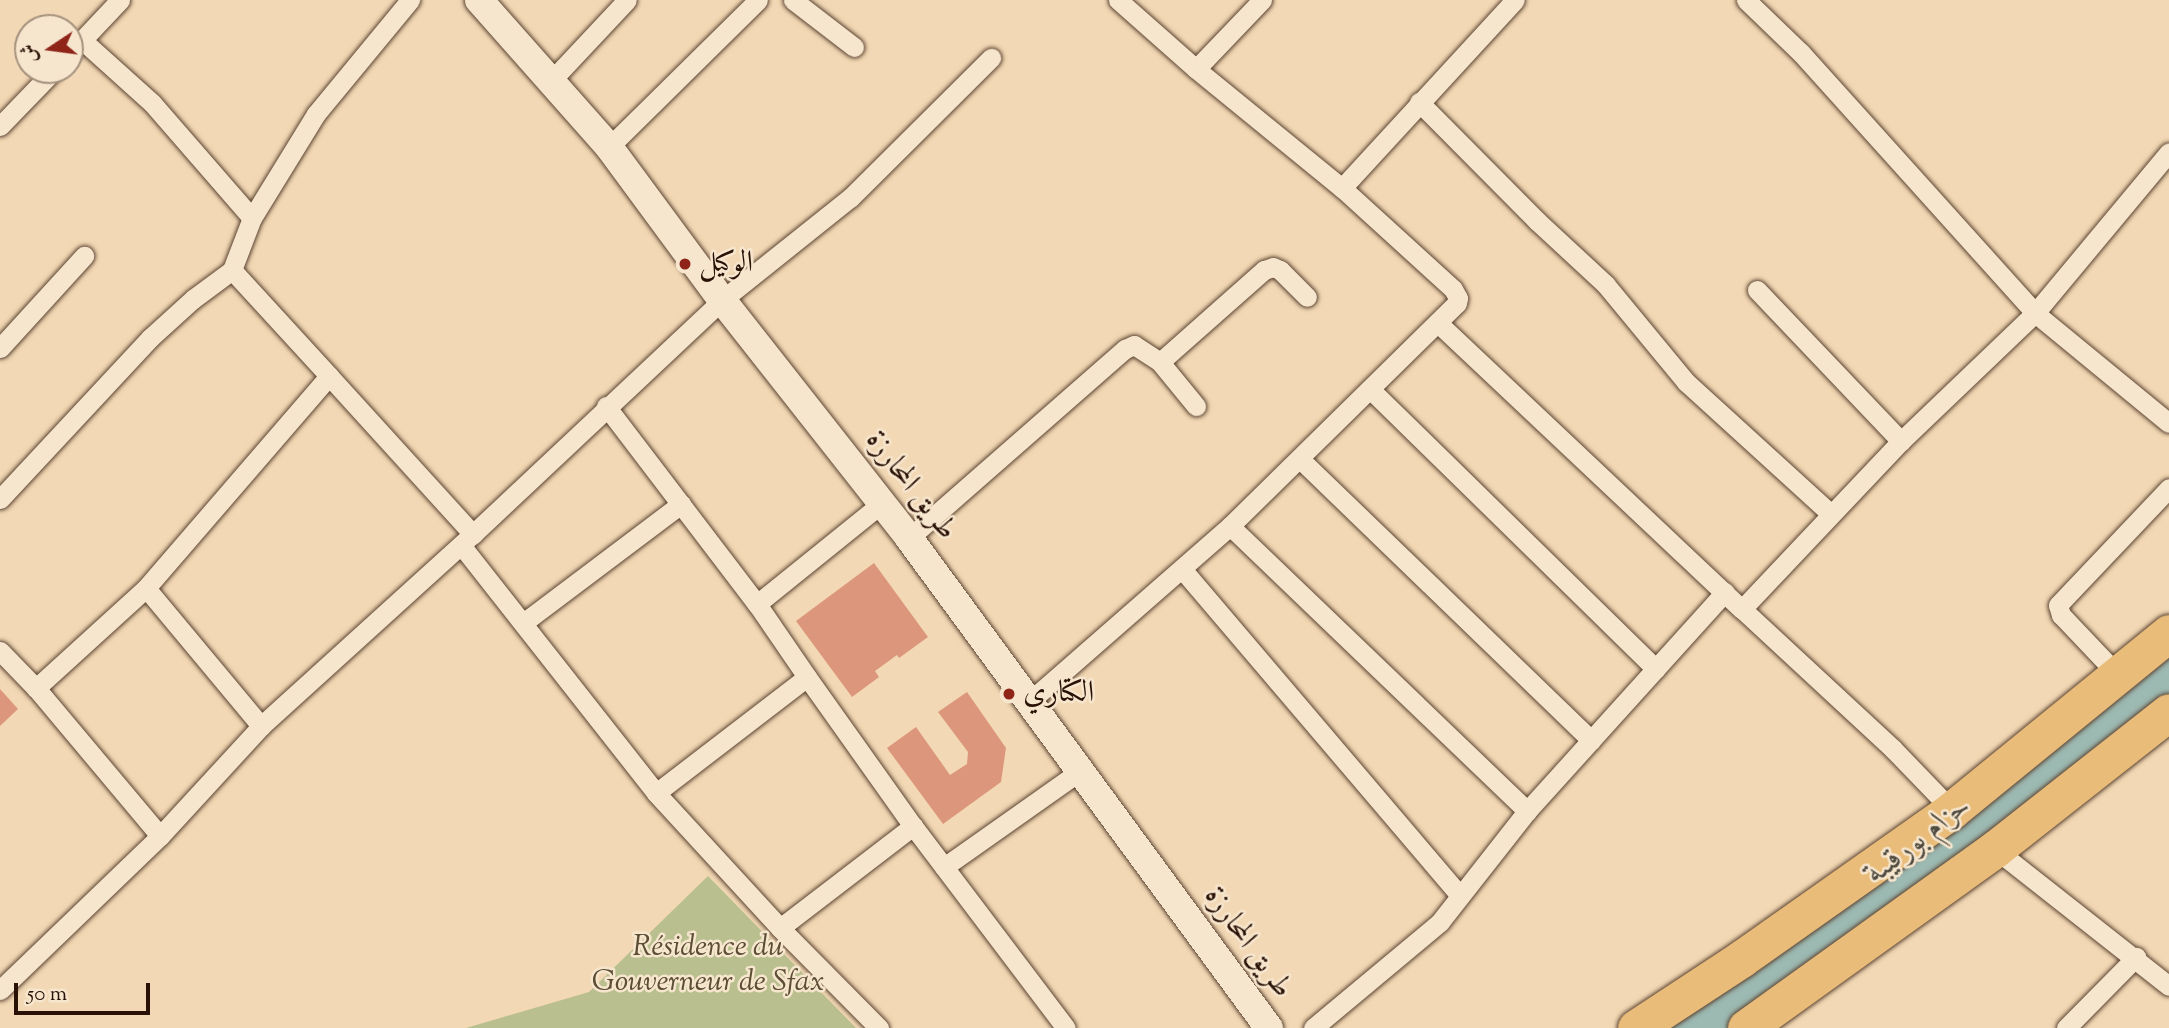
<!DOCTYPE html>
<html>
<head>
<meta charset="utf-8">
<style>
	body { margin:0 }
	#map { position:relative; width:2169px; height:1028px; overflow:hidden; background:#f2d8b4; font-family:"Sorts Mill Goudy",Amiri,serif }
	div>[style] { position:absolute }
	.green>* { inset:0; background:#b9bf8e }
	.water>* { inset:0; background:#9cb9b2 }
	.building>* { inset:0; background:#dc967b }
	.roads { filter:drop-shadow(0 0 2px #5b4331) drop-shadow(0 0 2px #5b4331) }
	.street>* { height:19px; margin:-9.5px; padding:0 9.5px; transform-origin:9.5px; border-radius:9.5px; background:#f7e6ce }
	.secondary>* { height:28px; margin:-14px; padding:0 14px; transform-origin:14px; border-radius:14px; background:#f7e6ce }
	.highway>* { height:37px; margin:-18.5px; padding:0 18.5px; transform-origin:18.5px; border-radius:18.5px; background:#e9bc7a }
	.dots>* { width:19px; height:19px; translate:-50% -50%; box-sizing:border-box; border:4px solid #f7e6ce; border-radius:50% }
	span { translate:-50% -50%; white-space:nowrap; text-align:center; line-height:1.15; -webkit-text-stroke:5px #f7e6ce; paint-order:stroke }
	.poi-label { font-size:30px; color:#291105 }
	.left { translate:0 -50%; text-align:left }
	.street-label { font-size:30px; color:#291105 }
	.park-label { font-size:30px; color:#5b4e35; font-style:italic }
	.water-label { font-size:32px; color:#514c42; font-style:italic }
	.north { position:absolute; left:14px; top:14px; width:70px; height:70px; box-sizing:border-box; background:#f7e6ce; border:2px solid #a5917e; border-radius:50%; rotate:257deg; font-size:19px; font-weight:700; line-height:28px; text-align:center; color:#291105 }
	.north::after { content:''; display:block; margin:auto; width:24px; height:32px; background:#8f2418; clip-path:polygon(50% 0,100% 100%,50% 72%,0 100%) }
	.scale { position:absolute; left:14px; top:983px; width:136px; height:32px; box-sizing:border-box; border:4px solid #291105; border-top:0; padding-left:9px; font-size:21px; line-height:24px; white-space:nowrap; color:#291105; -webkit-text-stroke:5px #f7e6ce; paint-order:stroke }
</style>
</head>
<body>
<div id="map">
	<div class="green">
		<i style="clip-path:polygon(708px 876px,856px 1028px,466px 1028px,589px 992px)"></i>
	</div>
	<div class="water">
		<i style="clip-path:polygon(2169px 650px,2169px 701px,1808px 974px,1727px 1028px,1656px 1028px)"></i>
	</div>
	<div class="building">
		<i style="clip-path:polygon(874px 563px,928px 637px,899px 658px,897px 655px,875px 671px,879px 677px,852px 697px,796px 621px)"></i>
		<i style="clip-path:polygon(0 689px,18px 709px,0 726px)"></i>
		<i style="clip-path:polygon(967px 692px,1006px 748px,1001px 782px,943px 824px,887px 748px,916px 727px,950px 775px,967px 764px,968px 752px,938px 712px)"></i>
	</div>
	<div class="roads">
		<div class="street">
			<i style="left:793px;top:0;width:77px;rotate:37.6deg"></i>
			<i style="left:1118px;top:0;width:104px;rotate:41.5deg"></i>
			<i style="left:1262px;top:0;width:95px;rotate:133.7deg"></i>
			<i style="left:1196px;top:69px;width:188px;rotate:39.2deg"></i>
			<i style="left:1746px;top:0;width:76px;rotate:43.9deg"></i>
			<i style="left:1801px;top:53px;width:350px;rotate:48deg"></i>
			<i style="left:2035px;top:313px;width:173px;rotate:39.4deg"></i>
			<i style="left:82px;top:40px;width:94px;rotate:42deg"></i>
			<i style="left:152px;top:103px;width:152px;rotate:49deg"></i>
			<i style="left:70px;top:53px;width:73px;rotate:-46.7deg"></i>
			<i style="left:550px;top:82px;width:112px;rotate:-46.8deg"></i>
			<i style="left:1419px;top:102px;width:168px;rotate:45.2deg"></i>
			<i style="left:1537px;top:221px;width:94px;rotate:42.8deg"></i>
			<i style="left:1606px;top:285px;width:126px;rotate:50.5deg"></i>
			<i style="left:1686px;top:382px;width:196px;rotate:42.3deg"></i>
			<i style="left:0;top:126px;width:78px;rotate:-46deg"></i>
			<i style="left:609px;top:147px;width:209px;rotate:-44.6deg"></i>
			<i style="left:232px;top:270px;width:56px;rotate:-69deg"></i>
			<i style="left:252px;top:218px;width:122px;rotate:-58.4deg"></i>
			<i style="left:316px;top:114px;width:148px;rotate:-50.5deg"></i>
			<i style="left:1757px;top:290px;width:209px;rotate:46.4deg"></i>
			<i style="left:1438px;top:323px;width:417px;rotate:43.3deg"></i>
			<i style="left:1742px;top:609px;width:231px;rotate:-46.6deg"></i>
			<i style="left:1901px;top:441px;width:185px;rotate:-43.7deg"></i>
			<i style="left:2035px;top:313px;width:209px;rotate:-50.2deg"></i>
			<i style="left:0;top:348px;width:125px;rotate:-47.6deg"></i>
			<i style="left:1160px;top:362px;width:57px;rotate:50.7deg"></i>
			<i style="left:329px;top:376px;width:214px;rotate:47.7deg"></i>
			<i style="left:1370px;top:389px;width:400px;rotate:44.4deg"></i>
			<i style="left:606px;top:406px;width:249px;rotate:52.7deg"></i>
			<i style="left:757px;top:604px;width:88px;rotate:55.6deg"></i>
			<i style="left:1300px;top:459px;width:405px;rotate:44deg"></i>
			<i style="left:0;top:499px;width:220px;rotate:-47deg"></i>
			<i style="left:150px;top:338px;width:58px;rotate:-42.2deg"></i>
			<i style="left:193px;top:299px;width:49px;rotate:-36.6deg"></i>
			<i style="left:232px;top:270px;width:144px;rotate:47.5deg"></i>
			<i style="left:329px;top:376px;width:280px;rotate:130.8deg"></i>
			<i style="left:146px;top:588px;width:149px;rotate:137.7deg"></i>
			<i style="left:1230px;top:526px;width:412px;rotate:43.8deg"></i>
			<i style="left:909px;top:538px;width:287px;rotate:-41.2deg"></i>
			<i style="left:1125px;top:349px;width:10px;rotate:-24deg"></i>
			<i style="left:1134px;top:345px;width:31px;rotate:33deg"></i>
			<i style="left:1160px;top:362px;width:139px;rotate:-41.5deg"></i>
			<i style="left:1264px;top:270px;width:9px;rotate:-18deg"></i>
			<i style="left:1273px;top:267px;width:8px;rotate:23deg"></i>
			<i style="left:1280px;top:270px;width:38px;rotate:45deg"></i>
			<i style="left:461px;top:545px;width:315px;rotate:51.8deg"></i>
			<i style="left:656px;top:793px;width:183px;rotate:47.4deg"></i>
			<i style="left:780px;top:928px;width:141px;rotate:45.3deg"></i>
			<i style="left:1182px;top:569px;width:427px;rotate:49.6deg"></i>
			<i style="left:146px;top:588px;width:180px;rotate:50.2deg"></i>
			<i style="left:757px;top:604px;width:161px;rotate:-38.9deg"></i>
			<i style="left:1742px;top:609px;width:206px;rotate:42.8deg"></i>
			<i style="left:1893px;top:749px;width:85px;rotate:46deg"></i>
			<i style="left:523px;top:623px;width:198px;rotate:-37deg"></i>
			<i style="left:0;top:651px;width:52px;rotate:45.8deg"></i>
			<i style="left:36px;top:688px;width:193px;rotate:50deg"></i>
			<i style="left:2118px;top:675px;width:83px;rotate:-133.5deg"></i>
			<i style="left:2061px;top:615px;width:10px;rotate:-107deg"></i>
			<i style="left:2058px;top:605px;width:161px;rotate:-46.5deg"></i>
			<i style="left:1030px;top:701px;width:266px;rotate:-41.2deg"></i>
			<i style="left:1230px;top:526px;width:318px;rotate:-44.5deg"></i>
			<i style="left:1457px;top:303px;width:5px;rotate:-79deg"></i>
			<i style="left:1458px;top:298px;width:10px;rotate:-119deg"></i>
			<i style="left:1453px;top:289px;width:150px;rotate:-137.7deg"></i>
			<i style="left:1342px;top:188px;width:255px;rotate:-47.4deg"></i>
			<i style="left:656px;top:793px;width:190px;rotate:-37.5deg"></i>
			<i style="left:807px;top:677px;width:183px;rotate:54.6deg"></i>
			<i style="left:1995px;top:849px;width:221px;rotate:38.2deg"></i>
			<i style="left:944px;top:867px;width:166px;rotate:-35.2deg"></i>
			<i style="left:780px;top:928px;width:168px;rotate:-37.5deg"></i>
			<i style="left:913px;top:826px;width:253px;rotate:52.9deg"></i>
			<i style="left:0;top:990px;width:222px;rotate:-43.9deg"></i>
			<i style="left:160px;top:836px;width:149px;rotate:-47.4deg"></i>
			<i style="left:261px;top:726px;width:286px;rotate:-42.2deg"></i>
			<i style="left:473px;top:534px;width:342px;rotate:-43.2deg"></i>
			<i style="left:722px;top:300px;width:164px;rotate:-38.6deg"></i>
			<i style="left:850px;top:198px;width:199px;rotate:-44.8deg"></i>
			<i style="left:1313px;top:1028px;width:165px;rotate:-39.8deg"></i>
			<i style="left:1440px;top:922px;width:141px;rotate:-51.9deg"></i>
			<i style="left:1527px;top:811px;width:295px;rotate:-47.9deg"></i>
			<i style="left:2066px;top:1028px;width:100px;rotate:-45.4deg"></i>
		</div>
		<div class="secondary">
			<i style="left:479px;top:0;width:196px;rotate:48.5deg"></i>
			<i style="left:609px;top:147px;width:190px;rotate:53.6deg"></i>
			<i style="left:722px;top:300px;width:303px;rotate:51.8deg"></i>
			<i style="left:909px;top:538px;width:608px;rotate:53.7deg"></i>
		</div>
		<div class="highway">
			<i style="left:1636px;top:1028px;width:126px;rotate:-33.3deg"></i>
			<i style="left:1741px;top:959px;width:258px;rotate:-35.2deg"></i>
			<i style="left:1952px;top:810px;width:280px;rotate:-39.2deg"></i>
			<i style="left:1746px;top:1028px;width:307px;rotate:-35.7deg"></i>
			<i style="left:1995px;top:849px;width:221px;rotate:-38.2deg"></i>
		</div>
	</div>
	<div class="dots">
		<i style="left:685px;top:264px;background:#8f2418"></i>
		<i style="left:1009px;top:694px;background:#8f2418"></i>
	</div>
	<div class="poi-label">
		<span class="left" style="left:699px;top:264px">الوكيل</span>
		<span class="left" style="left:1023px;top:694px">الكتاري</span>
	</div>
	<div class="street-label">
		<span style="left:910px;top:486px;rotate:52deg">طريق المحارزة</span>
		<span style="left:1247px;top:943px;rotate:54deg">طريق المحارزة</span>
	</div>
	<div class="park-label">
		<span style="left:708px;top:965px">Résidence du<br>Gouverneur de Sfax</span>
	</div>
	<div class="water-label">
		<span style="left:1919px;top:840px;rotate:-38deg">حزام بورقيبة</span>
	</div>
	<div class="north">ش</div>
	<div class="scale">50 m</div>
</div>
</body>
</html>
